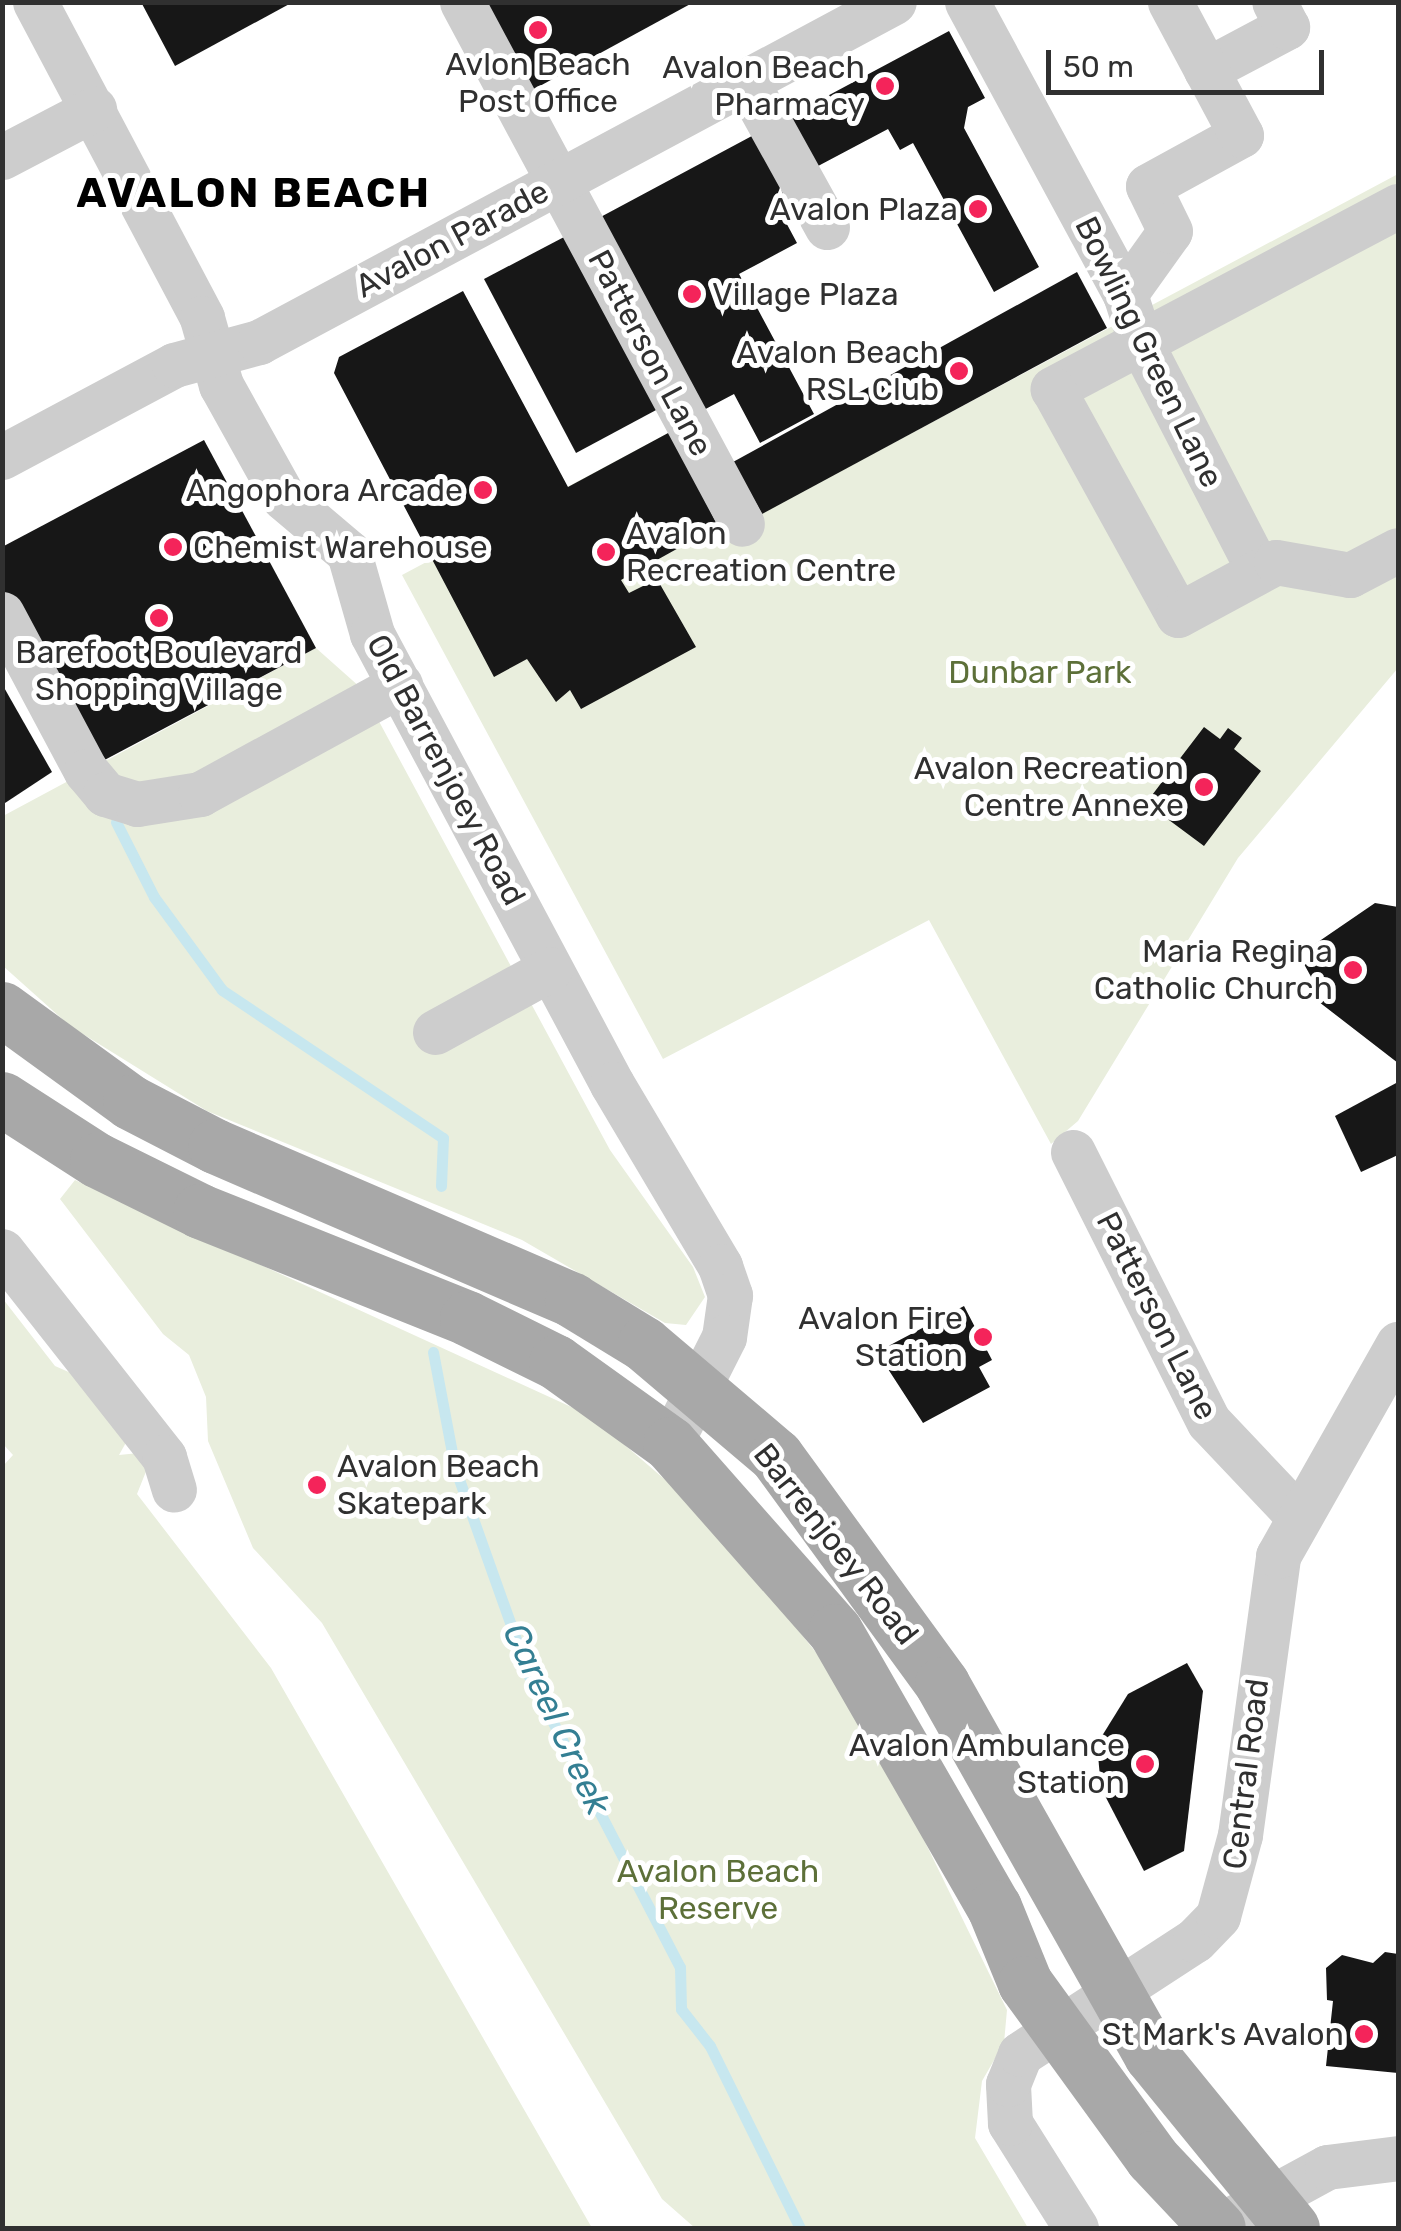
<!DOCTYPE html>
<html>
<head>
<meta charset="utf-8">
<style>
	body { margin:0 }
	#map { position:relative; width:1401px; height:2231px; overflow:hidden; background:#fff; font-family:Rubik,sans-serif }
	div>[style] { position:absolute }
	.green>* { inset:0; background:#e9eedd }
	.stream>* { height:11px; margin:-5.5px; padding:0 5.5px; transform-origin:5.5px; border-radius:5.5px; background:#c7e7ef }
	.building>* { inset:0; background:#171717 }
	.minor>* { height:45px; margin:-22.5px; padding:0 22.5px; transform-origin:22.5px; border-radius:22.5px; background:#cdcdcd }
	.major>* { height:55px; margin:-27.5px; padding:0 27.5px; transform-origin:27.5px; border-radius:27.5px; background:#a8a8a8 }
	.dots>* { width:28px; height:28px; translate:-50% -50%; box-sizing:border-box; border:5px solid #fff; border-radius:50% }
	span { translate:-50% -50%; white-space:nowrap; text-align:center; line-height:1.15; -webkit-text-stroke:10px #fff; paint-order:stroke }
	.poi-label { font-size:32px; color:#303030 }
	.right { translate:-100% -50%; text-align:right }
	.left { translate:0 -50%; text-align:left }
	.street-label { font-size:32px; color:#303030 }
	.park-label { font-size:32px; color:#5d7039 }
	.water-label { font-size:35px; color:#347f93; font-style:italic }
	.district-label { font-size:42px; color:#000; font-weight:700; letter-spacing:2.5px }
	.frame { position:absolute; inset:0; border:5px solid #303030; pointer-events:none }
	.scale { position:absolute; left:1046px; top:50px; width:278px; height:45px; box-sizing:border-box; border:5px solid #303030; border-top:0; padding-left:12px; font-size:30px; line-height:35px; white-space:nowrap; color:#303030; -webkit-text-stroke:8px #fff; paint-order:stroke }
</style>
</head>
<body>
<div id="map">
	<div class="green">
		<i style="clip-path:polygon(1398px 174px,1398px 668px,1238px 858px,1078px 1121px,1051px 1144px,929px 920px,663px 1059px,402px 575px,700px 416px,754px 517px)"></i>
		<i style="clip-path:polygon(316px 648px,361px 688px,610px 1150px,693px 1267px,705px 1297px,686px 1325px,665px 1323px,522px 1240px,207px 1111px,70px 1026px,3px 966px,3px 816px)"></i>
		<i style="clip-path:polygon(75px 1180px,591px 1416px,705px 1514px,818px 1655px,904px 1799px,1007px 2010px,1004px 2043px,982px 2081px,975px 2138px,1028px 2228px,695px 2228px,662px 2199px,322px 1623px,253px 1548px,208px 1441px,206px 1397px,189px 1355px,163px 1334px,60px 1199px)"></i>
		<i style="clip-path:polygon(3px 1299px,55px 1366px,80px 1377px,128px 1439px,119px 1455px,139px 1453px,147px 1469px,137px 1494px,271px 1668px,592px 2228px,3px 2228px,3px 1466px,13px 1455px,3px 1444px)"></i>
	</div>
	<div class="stream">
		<i style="left:116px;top:822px;width:84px;rotate:63.1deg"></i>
		<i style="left:154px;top:897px;width:115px;rotate:53.8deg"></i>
		<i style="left:222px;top:990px;width:266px;rotate:33.8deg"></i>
		<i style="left:443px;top:1138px;width:48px;rotate:92.4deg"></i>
		<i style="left:433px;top:1352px;width:118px;rotate:79.3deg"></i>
		<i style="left:455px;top:1468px;width:221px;rotate:70.4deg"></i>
		<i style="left:529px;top:1676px;width:328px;rotate:62.6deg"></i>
		<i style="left:680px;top:1967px;width:42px;rotate:88.6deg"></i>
		<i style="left:681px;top:2009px;width:47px;rotate:51.9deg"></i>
		<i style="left:710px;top:2046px;width:203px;rotate:63.7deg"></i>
	</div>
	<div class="building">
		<i style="clip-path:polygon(141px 2px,293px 2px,175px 66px)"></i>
		<i style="clip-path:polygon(485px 2px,694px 2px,527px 93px)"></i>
		<i style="clip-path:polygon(949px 31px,985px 98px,968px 107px,964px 128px,1039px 267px,994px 292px,913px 143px,900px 150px,888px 129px,803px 174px,775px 124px)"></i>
		<i style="clip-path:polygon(765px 129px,804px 204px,782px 215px,797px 243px,739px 274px,814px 414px,760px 443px,734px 394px,698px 413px,595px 220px)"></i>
		<i style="clip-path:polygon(566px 236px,658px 409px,576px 453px,484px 279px)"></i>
		<i style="clip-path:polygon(1077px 272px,1107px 328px,762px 514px,733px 462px)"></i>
		<i style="clip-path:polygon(463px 291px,568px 487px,670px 432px,718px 526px,621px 580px,629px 593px,657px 579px,696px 647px,581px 709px,570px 690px,556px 702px,527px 659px,494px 677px,334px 373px,339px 357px)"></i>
		<i style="clip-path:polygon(204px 440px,316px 648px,97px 764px,2px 588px,2px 547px)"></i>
		<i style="clip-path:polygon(2px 684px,52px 772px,2px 805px)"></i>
		<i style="clip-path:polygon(1204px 727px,1220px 739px,1228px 728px,1242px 738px,1234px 749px,1261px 771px,1204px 846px,1146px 803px)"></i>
		<i style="clip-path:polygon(1375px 903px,1398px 907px,1398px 1063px,1310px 995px,1315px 984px,1299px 955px)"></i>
		<i style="clip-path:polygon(1398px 1082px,1398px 1155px,1361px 1172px,1335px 1116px)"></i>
		<i style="clip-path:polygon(964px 1306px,992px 1360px,979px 1367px,990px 1387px,923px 1423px,877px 1352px)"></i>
		<i style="clip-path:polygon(1187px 1663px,1203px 1691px,1184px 1851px,1144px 1871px,1101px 1788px,1097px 1744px,1128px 1694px)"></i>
		<i style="clip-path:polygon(1385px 1952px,1398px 1954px,1398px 2073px,1326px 2066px,1333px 2001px,1327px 2000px,1326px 1968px,1342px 1955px,1373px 1963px)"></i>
	</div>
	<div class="minor">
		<i style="left:35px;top:2px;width:357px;rotate:62.1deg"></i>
		<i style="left:202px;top:318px;width:70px;rotate:74.2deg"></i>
		<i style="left:221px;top:385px;width:129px;rotate:60.9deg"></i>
		<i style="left:284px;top:498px;width:85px;rotate:40.2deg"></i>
		<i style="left:349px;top:553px;width:84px;rotate:74.1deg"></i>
		<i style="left:372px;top:634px;width:510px;rotate:61.93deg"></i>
		<i style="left:612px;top:1084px;width:212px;rotate:59.3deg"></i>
		<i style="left:720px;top:1266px;width:31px;rotate:71deg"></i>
		<i style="left:730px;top:1295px;width:42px;rotate:98.1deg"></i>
		<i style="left:724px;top:1337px;width:120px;rotate:116.8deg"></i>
		<i style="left:462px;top:2px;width:592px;rotate:61.79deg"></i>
		<i style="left:967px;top:2px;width:332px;rotate:61.6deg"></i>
		<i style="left:1125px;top:294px;width:49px;rotate:72.3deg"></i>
		<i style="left:1140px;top:341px;width:258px;rotate:62.7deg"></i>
		<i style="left:1206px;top:70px;width:92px;rotate:-28deg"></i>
		<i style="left:1287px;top:27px;width:28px;rotate:-117deg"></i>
		<i style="left:746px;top:81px;width:167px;rotate:61deg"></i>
		<i style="left:2px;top:157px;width:104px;rotate:-27.6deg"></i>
		<i style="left:1398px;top:206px;width:391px;rotate:152.1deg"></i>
		<i style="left:1053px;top:389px;width:258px;rotate:61.1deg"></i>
		<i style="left:1178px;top:615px;width:111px;rotate:-28.4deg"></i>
		<i style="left:1276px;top:562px;width:75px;rotate:10deg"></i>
		<i style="left:1350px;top:575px;width:54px;rotate:-27.5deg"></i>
		<i style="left:1125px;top:294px;width:77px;rotate:-54.5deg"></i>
		<i style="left:1170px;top:231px;width:50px;rotate:-116.1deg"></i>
		<i style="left:1148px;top:186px;width:106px;rotate:-28.7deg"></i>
		<i style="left:1241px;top:135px;width:151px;rotate:-118.1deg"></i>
		<i style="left:2px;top:457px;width:195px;rotate:-28.1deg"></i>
		<i style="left:174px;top:365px;width:88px;rotate:-15.1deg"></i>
		<i style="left:259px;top:342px;width:720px;rotate:-28.17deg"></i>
		<i style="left:2px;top:614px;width:178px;rotate:61.9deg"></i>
		<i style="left:86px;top:771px;width:30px;rotate:50deg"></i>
		<i style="left:105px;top:794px;width:34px;rotate:17deg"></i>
		<i style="left:137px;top:804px;width:64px;rotate:-9deg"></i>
		<i style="left:200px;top:794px;width:228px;rotate:-28.6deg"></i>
		<i style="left:435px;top:1032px;width:131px;rotate:-28.7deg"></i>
		<i style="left:1073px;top:1152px;width:302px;rotate:63.3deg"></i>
		<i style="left:1209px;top:1422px;width:127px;rotate:46.6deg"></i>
		<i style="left:2px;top:1251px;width:262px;rotate:51.8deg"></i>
		<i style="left:164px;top:1457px;width:34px;rotate:73deg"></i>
		<i style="left:1217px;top:2227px;width:125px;rotate:-28.6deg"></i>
		<i style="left:1327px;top:2167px;width:72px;rotate:-7.2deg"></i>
		<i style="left:1076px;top:2228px;width:124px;rotate:-122.2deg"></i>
		<i style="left:1010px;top:2123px;width:39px;rotate:-93deg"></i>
		<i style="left:1008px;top:2084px;width:32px;rotate:-68deg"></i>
		<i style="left:1020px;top:2054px;width:209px;rotate:-33.1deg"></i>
		<i style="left:1195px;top:1940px;width:33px;rotate:-46deg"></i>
		<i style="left:1218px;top:1916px;width:84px;rotate:-74.8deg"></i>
		<i style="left:1240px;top:1835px;width:282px;rotate:-82.2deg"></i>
		<i style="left:1278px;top:1556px;width:244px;rotate:-60.5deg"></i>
	</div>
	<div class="major">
		<i style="left:2px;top:1009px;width:158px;rotate:36deg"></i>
		<i style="left:130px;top:1102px;width:96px;rotate:27.4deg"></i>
		<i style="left:215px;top:1146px;width:389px;rotate:23.3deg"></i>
		<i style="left:572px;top:1300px;width:84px;rotate:31.4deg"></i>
		<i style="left:644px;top:1344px;width:173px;rotate:40.3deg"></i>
		<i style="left:776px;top:1456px;width:282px;rotate:53.9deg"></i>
		<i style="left:942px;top:1684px;width:426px;rotate:60.6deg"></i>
		<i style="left:1151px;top:2055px;width:223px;rotate:50.8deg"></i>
		<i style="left:2px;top:1099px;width:113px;rotate:32.7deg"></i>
		<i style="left:97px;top:1160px;width:115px;rotate:26.3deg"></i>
		<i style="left:200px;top:1211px;width:288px;rotate:21.8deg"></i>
		<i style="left:467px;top:1318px;width:99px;rotate:26.3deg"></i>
		<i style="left:556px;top:1362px;width:140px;rotate:35.7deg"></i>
		<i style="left:670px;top:1444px;width:249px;rotate:48.6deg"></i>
		<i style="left:835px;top:1631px;width:319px;rotate:60.1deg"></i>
		<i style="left:994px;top:1907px;width:82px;rotate:67.8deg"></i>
		<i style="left:1025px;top:1983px;width:216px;rotate:54deg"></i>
		<i style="left:1152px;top:2158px;width:96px;rotate:46.7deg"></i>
	</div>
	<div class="dots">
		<i style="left:538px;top:30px;background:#f4245a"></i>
		<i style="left:885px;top:86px;background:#f4245a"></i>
		<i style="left:978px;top:209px;background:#f4245a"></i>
		<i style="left:692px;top:294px;background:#f4245a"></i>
		<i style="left:959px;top:371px;background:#f4245a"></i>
		<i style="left:483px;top:490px;background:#f4245a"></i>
		<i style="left:173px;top:547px;background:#f4245a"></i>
		<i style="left:606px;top:552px;background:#f4245a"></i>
		<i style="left:159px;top:618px;background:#f4245a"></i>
		<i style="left:1204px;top:787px;background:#f4245a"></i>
		<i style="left:1353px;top:970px;background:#f4245a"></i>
		<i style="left:983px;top:1337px;background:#f4245a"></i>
		<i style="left:317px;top:1485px;background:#f4245a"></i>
		<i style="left:1145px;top:1764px;background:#f4245a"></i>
		<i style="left:1364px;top:2034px;background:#f4245a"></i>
	</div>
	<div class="poi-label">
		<span style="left:538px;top:83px">Avlon Beach<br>Post Office</span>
		<span class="right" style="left:865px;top:86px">Avalon Beach<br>Pharmacy</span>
		<span class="right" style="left:958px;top:209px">Avalon Plaza</span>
		<span class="left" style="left:712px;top:294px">Village Plaza</span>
		<span class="right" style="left:939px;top:371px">Avalon Beach<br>RSL Club</span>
		<span class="right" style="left:463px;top:490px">Angophora Arcade</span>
		<span class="left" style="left:626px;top:552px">Avalon<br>Recreation Centre</span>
		<span class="left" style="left:193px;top:547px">Chemist Warehouse</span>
		<span style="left:159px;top:671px">Barefoot Boulevard<br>Shopping Village</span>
		<span class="right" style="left:1184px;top:787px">Avalon Recreation<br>Centre Annexe</span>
		<span class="right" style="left:1333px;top:970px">Maria Regina<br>Catholic Church</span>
		<span class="right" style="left:963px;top:1337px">Avalon Fire<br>Station</span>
		<span class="left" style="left:337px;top:1485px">Avalon Beach<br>Skatepark</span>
		<span class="right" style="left:1125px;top:1764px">Avalon Ambulance<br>Station</span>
		<span class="right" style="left:1344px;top:2034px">St Mark's Avalon</span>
	</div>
	<div class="street-label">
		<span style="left:452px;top:239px;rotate:-28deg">Avalon Parade</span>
		<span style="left:1149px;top:352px;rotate:64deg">Bowling Green Lane</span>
		<span style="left:650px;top:353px;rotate:62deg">Patterson Lane</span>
		<span style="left:446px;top:770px;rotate:62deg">Old Barrenjoey Road</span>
		<span style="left:1157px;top:1316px;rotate:63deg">Patterson Lane</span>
		<span style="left:836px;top:1544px;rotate:52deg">Barrenjoey Road</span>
		<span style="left:1246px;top:1774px;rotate:-83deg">Central Road</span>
	</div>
	<div class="park-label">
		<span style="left:1040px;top:672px">Dunbar Park</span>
		<span style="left:718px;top:1890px">Avalon Beach<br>Reserve</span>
	</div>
	<div class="water-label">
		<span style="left:557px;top:1719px;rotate:65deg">Careel Creek</span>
	</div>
	<div class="district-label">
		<span style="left:254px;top:193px">AVALON BEACH</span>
	</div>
	<div class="frame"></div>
	<div class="scale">50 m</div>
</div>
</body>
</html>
